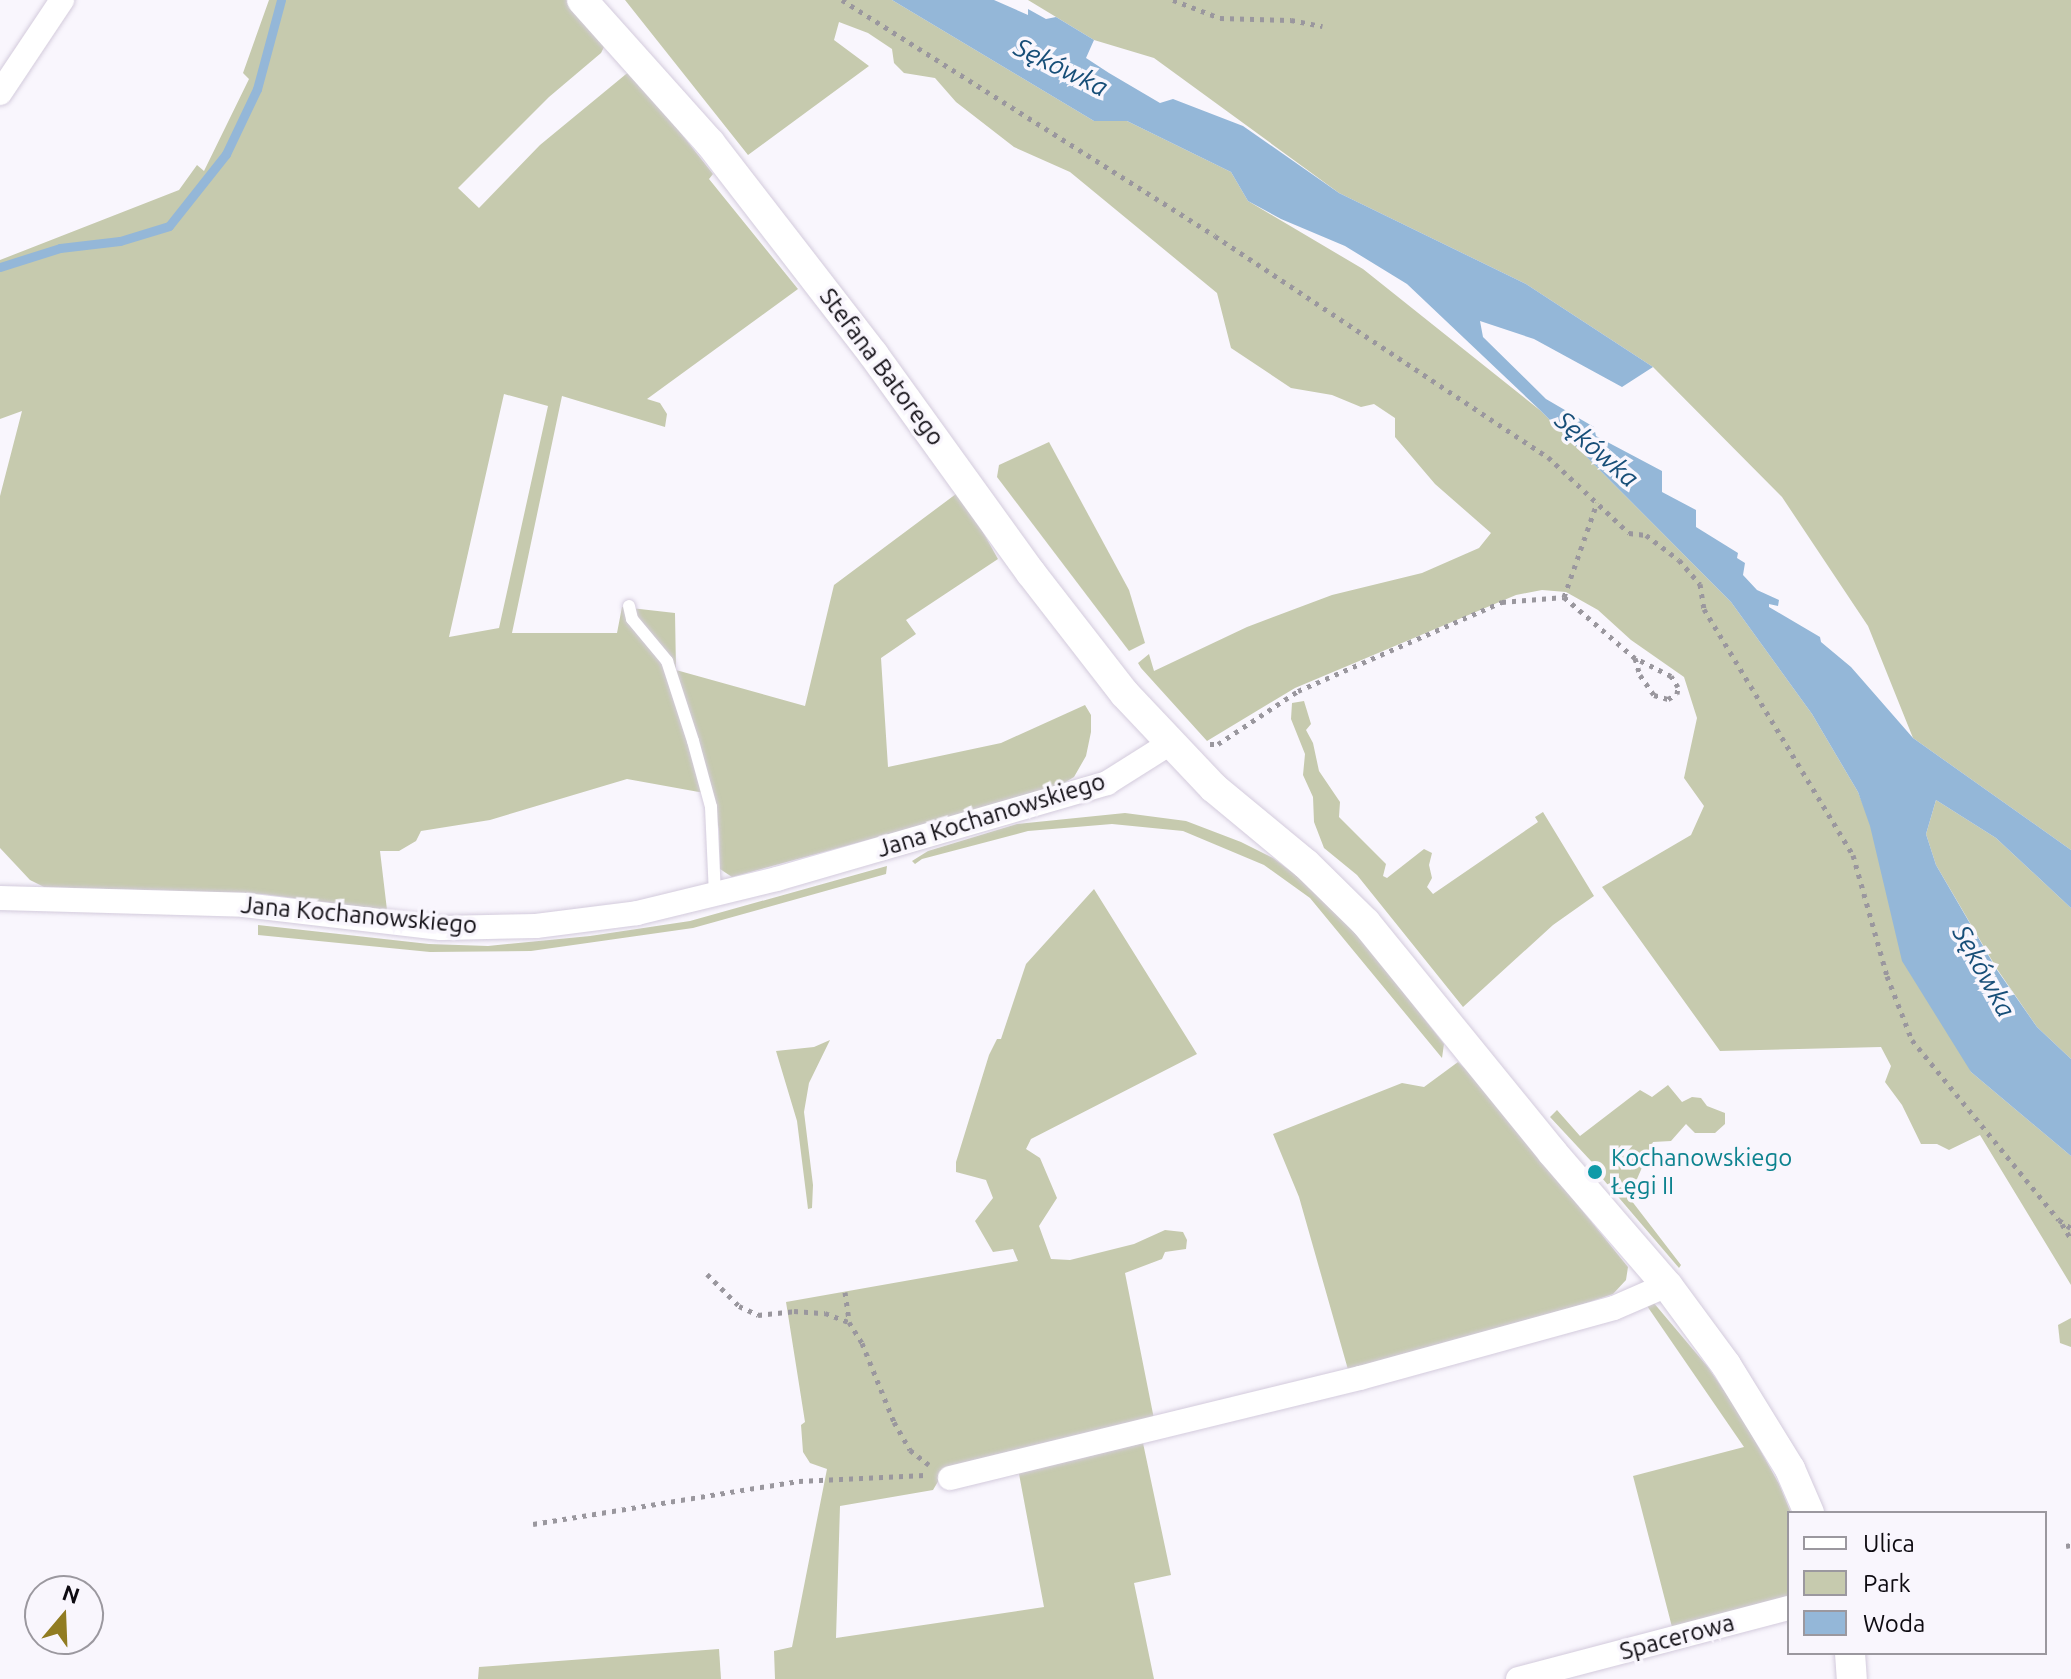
<!DOCTYPE html>
<html>
<head>
<meta charset="utf-8">
<style>
	body { margin:0 }
	#map { position:relative; width:2071px; height:1679px; overflow:hidden; background:#f9f6fd; font-family:Ubuntu,sans-serif }
	div>[style] { position:absolute }
	.green>* { inset:0; background:#c6caae }
	.water>* { inset:0; background:#94b7d8 }
	.stream>* { height:9px; margin:-4.5px; padding:0 4.5px; transform-origin:4.5px; border-radius:4.5px; background:#94b7d8 }
	.path>* { height:5px; margin-top:-2.5px; transform-origin:0; background:repeating-linear-gradient(90deg,#9a979e 0 4px,transparent 0 10px) }
	.roads { filter:drop-shadow(0 0 2px #d3cbdc) drop-shadow(0 0 2px #d3cbdc) }
	.service>* { height:12px; margin:-6px; padding:0 6px; transform-origin:6px; border-radius:6px; background:#fff }
	.minor>* { height:24px; margin:-12px; padding:0 12px; transform-origin:12px; border-radius:12px; background:#fff }
	.tertiary>* { height:30px; margin:-15px; padding:0 15px; transform-origin:15px; border-radius:15px; background:#fff }
	.dots>* { width:22px; height:22px; translate:-50% -50%; box-sizing:border-box; border:4px solid #f9f6fd; border-radius:50% }
	span { translate:-50% -50%; white-space:nowrap; text-align:center; line-height:1.15; -webkit-text-stroke:7px #f9f6fd; paint-order:stroke }
	.street-label { font-size:24px; color:#0e0b11 }
	.culture-label { font-size:24px; color:#0d838f }
	.left { translate:0 -50%; text-align:left }
	.water-label { font-size:26px; color:#174e78; font-style:italic }
	.legend { position:absolute; left:1787px; top:1511px; width:260px; height:144px; box-sizing:border-box; background:#f9f6fd; border:2px solid #9b989f; margin:0; padding:10px 14px; list-style:none; font-size:24px; color:#0e0b11 }
	.legend li { display:flex; align-items:center; gap:16px; height:40px }
	.legend b { width:40px; border:2px solid #9b989f }
	.north { position:absolute; left:24px; top:1575px; width:80px; height:80px; box-sizing:border-box; background:#f9f6fd; border:2px solid #9b989f; border-radius:50%; rotate:19deg; font-size:22px; font-weight:700; line-height:32px; text-align:center; color:#0e0b11 }
	.north::after { content:''; display:block; margin:auto; width:28px; height:36px; background:#917c22; clip-path:polygon(50% 0,100% 100%,50% 72%,0 100%) }
</style>
</head>
<body>
<div id="map">
	<div class="green">
		<i style="clip-path:polygon(evenodd,269px 0,571px 0,607px 41px,601px 53px,549px 97px,458px 188px,479px 208px,540px 145px,631px 70px,713px 174px,709px 179px,798px 289px,647px 399px,660px 403px,667px 414px,665px 427px,562px 396px,512px 633px,617px 633px,622px 607px,675px 613px,676px 670px,805px 706px,834px 585px,960px 491px,998px 559px,906px 620px,916px 634px,881px 658px,888px 767px,1001px 743px,1085px 705px,1091px 715px,1091px 732px,1086px 756px,1074px 777px,1054px 789px,732px 877px,720px 869px,719px 829px,710px 794px,627px 779px,490px 820px,421px 831px,416px 841px,399px 851px,380px 851px,387px 910px,262px 894px,44px 887px,30px 880px,0 848px,0 496px,22px 411px,0 419px,0 260px,179px 190px,197px 165px,204px 171px,249px 79px,243px 73px,269px 0,504px 394px,548px 406px,499px 628px,449px 637px,504px 394px)"></i>
		<i style="clip-path:polygon(625px 0,892px 0,1094px 121px,1127px 121px,1231px 172px,1248px 201px,1363px 269px,1541px 411px,1731px 602px,1812px 714px,1858px 792px,1971px 1072px,2071px 1156px,2071px 1285px,1980px 1135px,1949px 1150px,1937px 1144px,1921px 1144px,1902px 1105px,1885px 1082px,1891px 1066px,1881px 1047px,1720px 1051px,1602px 887px,1691px 835px,1704px 806px,1684px 778px,1697px 718px,1684px 677px,1631px 640px,1598px 610px,1566px 592px,1542px 590px,1516px 595px,1295px 688px,1207px 741px,1141px 668px,1138px 663px,1149px 654px,1154px 671px,1247px 627px,1332px 595px,1422px 573px,1479px 548px,1491px 533px,1435px 484px,1395px 437px,1395px 418px,1374px 404px,1361px 407px,1332px 395px,1291px 388px,1231px 348px,1217px 293px,1070px 172px,1014px 147px,956px 102px,935px 78px,904px 73px,894px 63px,892px 49px,868px 33px,839px 22px,834px 40px,869px 66px,748px 155px)"></i>
		<i style="clip-path:polygon(1028px 0,2071px 0,2071px 850px,1913px 738px,1868px 626px,1782px 497px,1653px 367px,1526px 284px,1339px 193px,1154px 58px,1094px 40px)"></i>
		<i style="clip-path:polygon(1049px 442px,1129px 590px,1145px 643px,1129px 651px,997px 477px,999px 465px)"></i>
		<i style="clip-path:polygon(1304px 701px,1311px 724px,1306px 730px,1313px 743px,1319px 771px,1340px 802px,1339px 817px,1386px 864px,1383px 876px,1387px 878px,1424px 849px,1432px 853px,1429px 865px,1432px 878px,1427px 887px,1433px 894px,1538px 822px,1535px 817px,1543px 812px,1594px 896px,1553px 925px,1463px 1007px,1357px 875px,1324px 848px,1314px 822px,1313px 797px,1303px 775px,1305px 754px,1291px 719px,1292px 703px)"></i>
		<i style="clip-path:polygon(1936px 800px,1996px 838px,2071px 908px,2071px 1059px,2037px 1027px,1997px 969px,1936px 865px,1926px 834px)"></i>
		<i style="clip-path:polygon(1125px 813px,1186px 821px,1241px 842px,1273px 858px,1316px 890px,1363px 941px,1444px 1044px,1442px 1058px,1310px 898px,1264px 865px,1183px 831px,1112px 824px,1028px 831px,922px 859px,915px 864px,912px 861px,928px 851px,1017px 824px)"></i>
		<i style="clip-path:polygon(887px 866px,886px 874px,693px 928px,531px 951px,430px 952px,258px 935px,258px 925px,429px 944px,488px 946px,590px 936px,690px 921px)"></i>
		<i style="clip-path:polygon(1094px 889px,1197px 1054px,1031px 1139px,1026px 1149px,1040px 1158px,1057px 1198px,1039px 1226px,1051px 1259px,1070px 1260px,1134px 1244px,1165px 1230px,1183px 1232px,1187px 1240px,1186px 1249px,1165px 1252px,1162px 1259px,1125px 1273px,1155px 1424px,946px 1468px,933px 1490px,840px 1506px,836px 1638px,1044px 1607px,1019px 1474px,997px 1478px,1143px 1443px,1171px 1575px,1134px 1583px,1154px 1679px,775px 1679px,774px 1651px,792px 1647px,827px 1469px,810px 1463px,803px 1452px,801px 1425px,805px 1422px,786px 1302px,1018px 1261px,1013px 1249px,993px 1252px,975px 1221px,993px 1198px,986px 1180px,956px 1172px,956px 1162px,989px 1055px,997px 1039px,1001px 1039px,1026px 964px)"></i>
		<i style="clip-path:polygon(830px 1040px,809px 1083px,804px 1112px,813px 1185px,812px 1208px,808px 1209px,797px 1121px,776px 1051px,814px 1047px)"></i>
		<i style="clip-path:polygon(1458px 1062px,1474px 1077px,1628px 1267px,1626px 1280px,1613px 1294px,1526px 1323px,1349px 1373px,1299px 1197px,1273px 1134px,1402px 1083px,1424px 1087px)"></i>
		<i style="clip-path:polygon(1668px 1085px,1682px 1102px,1692px 1097px,1701px 1098px,1707px 1106px,1725px 1113px,1725px 1124px,1715px 1133px,1695px 1133px,1686px 1124px,1671px 1141px,1653px 1142px,1637px 1179px,1621px 1187px,1681px 1265px,1679px 1268px,1602px 1178px,1604px 1175px,1550px 1117px,1557px 1110px,1580px 1136px,1640px 1090px,1652px 1097px)"></i>
		<i style="clip-path:polygon(1653px 1302px,1707px 1366px,1739px 1412px,1779px 1484px,1791px 1513px,1789px 1599px,1672px 1627px,1633px 1476px,1744px 1447px,1645px 1303px)"></i>
		<i style="clip-path:polygon(2071px 1318px,2071px 1347px,2060px 1343px,2058px 1325px)"></i>
		<i style="clip-path:polygon(719px 1649px,721px 1679px,478px 1679px,479px 1667px)"></i>
	</div>
	<div class="water">
		<i style="clip-path:polygon(892px 0,994px 0,1028px 15px,1028px 9px,1046px 19px,1056px 17px,1094px 40px,1086px 58px,1109px 73px,1160px 103px,1173px 99px,1243px 126px,1339px 193px,1526px 284px,1653px 367px,1622px 387px,1534px 339px,1480px 321px,1483px 337px,1546px 399px,1594px 427px,1596px 436px,1662px 471px,1662px 492px,1696px 510px,1696px 527px,1738px 553px,1737px 558px,1745px 563px,1743px 575px,1757px 590px,1779px 600px,1778px 606px,1769px 604px,1769px 607px,1820px 637px,1821px 642px,1851px 667px,1913px 738px,2071px 850px,2071px 908px,1996px 838px,1936px 800px,1926px 834px,1936px 865px,1997px 970px,2037px 1027px,2071px 1059px,2071px 1156px,1971px 1072px,1902px 961px,1870px 826px,1858px 792px,1812px 714px,1731px 602px,1541px 411px,1407px 284px,1345px 246px,1281px 219px,1248px 201px,1231px 172px,1127px 121px,1094px 121px)"></i>
	</div>
	<div class="stream">
		<i style="left:0;top:267px;width:63px;rotate:-17.6deg"></i>
		<i style="left:60px;top:248px;width:60px;rotate:-6.7deg"></i>
		<i style="left:120px;top:241px;width:51px;rotate:-17deg"></i>
		<i style="left:169px;top:226px;width:92px;rotate:-51.6deg"></i>
		<i style="left:226px;top:154px;width:72px;rotate:-64.5deg"></i>
		<i style="left:257px;top:89px;width:92px;rotate:-74.9deg"></i>
	</div>
	<div class="path">
		<i style="left:842px;top:0;width:441px;rotate:32.3deg"></i>
		<i style="left:1215px;top:236px;width:400px;rotate:33.6deg"></i>
		<i style="left:1548px;top:457px;width:111px;rotate:43.2deg"></i>
		<i style="left:1629px;top:533px;width:17px;rotate:7deg"></i>
		<i style="left:1646px;top:535px;width:41px;rotate:37.1deg"></i>
		<i style="left:1679px;top:560px;width:32px;rotate:49deg"></i>
		<i style="left:1700px;top:584px;width:25px;rotate:81deg"></i>
		<i style="left:1704px;top:609px;width:288px;rotate:58.8deg"></i>
		<i style="left:1853px;top:855px;width:126px;rotate:74.3deg"></i>
		<i style="left:1887px;top:976px;width:69px;rotate:68.7deg"></i>
		<i style="left:1912px;top:1040px;width:232px;rotate:50.8deg"></i>
		<i style="left:2059px;top:1220px;width:14px;rotate:34deg"></i>
		<i style="left:1173px;top:0;width:50px;rotate:21deg"></i>
		<i style="left:1220px;top:18px;width:71px;rotate:1.6deg"></i>
		<i style="left:1291px;top:20px;width:32px;rotate:11deg"></i>
		<i style="left:1564px;top:597px;width:100px;rotate:-70.7deg"></i>
		<i style="left:1210px;top:744px;width:8px"></i>
		<i style="left:1218px;top:744px;width:96px;rotate:-33.5deg"></i>
		<i style="left:1298px;top:691px;width:223px;rotate:-23.6deg"></i>
		<i style="left:1502px;top:602px;width:62px;rotate:-4.6deg"></i>
		<i style="left:1564px;top:597px;width:94px;rotate:40.7deg"></i>
		<i style="left:1635px;top:658px;width:18px;rotate:74deg"></i>
		<i style="left:1640px;top:675px;width:24px;rotate:55deg"></i>
		<i style="left:1654px;top:695px;width:15px;rotate:16deg"></i>
		<i style="left:1668px;top:699px;width:10px;rotate:-29deg"></i>
		<i style="left:1677px;top:694px;width:7px;rotate:-82deg"></i>
		<i style="left:1678px;top:687px;width:13px;rotate:-122deg"></i>
		<i style="left:1671px;top:676px;width:40px;rotate:-153.4deg"></i>
		<i style="left:2062px;top:1224px;width:17px;rotate:59deg"></i>
		<i style="left:707px;top:1274px;width:45px;rotate:45deg"></i>
		<i style="left:739px;top:1306px;width:21px;rotate:25deg"></i>
		<i style="left:758px;top:1315px;width:36px;rotate:-6deg"></i>
		<i style="left:794px;top:1311px;width:31px;rotate:4deg"></i>
		<i style="left:825px;top:1313px;width:26px;rotate:21deg"></i>
		<i style="left:849px;top:1322px;width:25px;rotate:58deg"></i>
		<i style="left:862px;top:1343px;width:85px;rotate:67.9deg"></i>
		<i style="left:894px;top:1422px;width:32px;rotate:60deg"></i>
		<i style="left:910px;top:1450px;width:24px;rotate:38deg"></i>
		<i style="left:845px;top:1292px;width:30px;rotate:82deg"></i>
		<i style="left:533px;top:1524px;width:269px;rotate:-9.2deg"></i>
		<i style="left:799px;top:1481px;width:126px;rotate:-2.7deg"></i>
		<i style="left:2066px;top:1546px;width:5px;rotate:-11deg"></i>
	</div>
	<div class="roads">
		<div class="service">
			<i style="left:629px;top:606px;width:13px;rotate:77deg"></i>
			<i style="left:632px;top:619px;width:55px;rotate:50.2deg"></i>
			<i style="left:667px;top:661px;width:84px;rotate:72deg"></i>
			<i style="left:693px;top:741px;width:68px;rotate:74.7deg"></i>
			<i style="left:711px;top:807px;width:87px;rotate:87.4deg"></i>
		</div>
		<div class="minor">
			<i style="left:0;top:93px;width:112px;rotate:-56.3deg"></i>
			<i style="left:0;top:898px;width:244px;rotate:1.6deg"></i>
			<i style="left:244px;top:905px;width:198px;rotate:6.7deg"></i>
			<i style="left:441px;top:928px;width:95px;rotate:-1.2deg"></i>
			<i style="left:536px;top:926px;width:102px;rotate:-7.3deg"></i>
			<i style="left:637px;top:913px;width:144px;rotate:-13.7deg"></i>
			<i style="left:777px;top:879px;width:344px;rotate:-16.2deg"></i>
			<i style="left:1107px;top:783px;width:73px;rotate:-32.2deg"></i>
			<i style="left:950px;top:1478px;width:422px;rotate:-13.7deg"></i>
			<i style="left:1360px;top:1378px;width:263px;rotate:-15.4deg"></i>
			<i style="left:1614px;top:1308px;width:58px;rotate:-23.5deg"></i>
			<i style="left:1518px;top:1679px;width:280px;rotate:-14.7deg"></i>
		</div>
		<div class="tertiary">
			<i style="left:582px;top:0;width:192px;rotate:48.2deg"></i>
			<i style="left:710px;top:143px;width:267px;rotate:52.3deg"></i>
			<i style="left:873px;top:354px;width:270px;rotate:54.2deg"></i>
			<i style="left:1031px;top:573px;width:153px;rotate:52.2deg"></i>
			<i style="left:1125px;top:694px;width:129px;rotate:46.6deg"></i>
			<i style="left:1214px;top:788px;width:119px;rotate:39.6deg"></i>
			<i style="left:1306px;top:864px;width:84px;rotate:44.5deg"></i>
			<i style="left:1366px;top:923px;width:295px;rotate:50.9deg"></i>
			<i style="left:1552px;top:1152px;width:176px;rotate:49.2deg"></i>
			<i style="left:1667px;top:1285px;width:99px;rotate:53.6deg"></i>
			<i style="left:1726px;top:1365px;width:122px;rotate:58.4deg"></i>
			<i style="left:1790px;top:1469px;width:48px;rotate:66.6deg"></i>
			<i style="left:1850px;top:1653px;width:26px;rotate:86deg"></i>
		</div>
	</div>
	<div class="dots">
		<i style="left:1595px;top:1172px;background:#0f9aa8"></i>
	</div>
	<div class="street-label">
		<span style="left:882px;top:367px;rotate:53deg">Stefana Batorego</span>
		<span style="left:991px;top:815px;rotate:-17deg">Jana Kochanowskiego</span>
		<span style="left:359px;top:915px;rotate:5deg">Jana Kochanowskiego</span>
		<span style="left:1677px;top:1637px;rotate:-15deg">Spacerowa</span>
	</div>
	<div class="culture-label">
		<span class="left" style="left:1611px;top:1172px">Kochanowskiego<br>Łęgi II</span>
	</div>
	<div class="water-label">
		<span style="left:1061px;top:67px;rotate:26deg">Sękówka</span>
		<span style="left:1597px;top:449px;rotate:41deg">Sękówka</span>
		<span style="left:1984px;top:971px;rotate:61deg">Sękówka</span>
	</div>
	<ul class="legend">
	<li><b style="height:10px;background:#fff"></b>Ulica</li>
	<li><b style="height:22px;background:#c6caae"></b>Park</li>
	<li><b style="height:22px;background:#94b7d8"></b>Woda</li>
	</ul>
	<div class="north">N</div>
</div>
</body>
</html>
